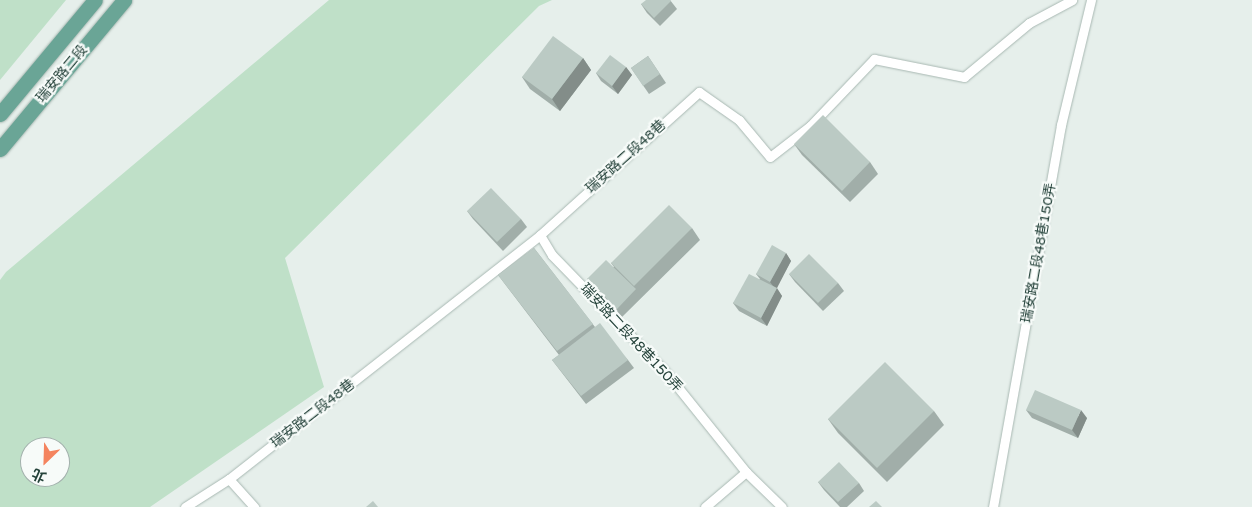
<!DOCTYPE html>
<html>
<head>
<meta charset="utf-8">
<style>
	body { margin:0 }
	#map { position:relative; width:1252px; height:507px; overflow:hidden; background:#e6efeb; font-family:"Varela Round","Noto Sans TC",sans-serif }
	div>[style] { position:absolute }
	.green>* { inset:0; background:#bfe0c8 }
	.roads { filter:drop-shadow(0 0 1px #a8b8b2) drop-shadow(0 0 1px #a8b8b2) }
	.service>* { height:9px; margin:-4.5px; padding:0 4.5px; transform-origin:4.5px; border-radius:4.5px; background:#fff }
	.primary>* { height:15px; margin:-7.5px; padding:0 7.5px; transform-origin:7.5px; border-radius:7.5px; background:#6aa596 }
	.wall>* { inset:0; background:#a1aea9 }
	.shaded-wall>* { inset:0; background:#838d89 }
	.building>* { inset:0; background:#bbcac4 }
	span { translate:-50% -50%; white-space:nowrap; text-align:center; line-height:1.15; -webkit-text-stroke:4.5px #f7fbf9; paint-order:stroke }
	.street-label { font-size:14px; color:#24423a }
	.north { position:absolute; left:20px; top:437px; width:50px; height:50px; box-sizing:border-box; background:#f7fbf9; border:1px solid #a3b1ad; border-radius:50%; rotate:204deg; font-size:14px; font-weight:700; line-height:20px; text-align:center; color:#24423a }
	.north::after { content:''; display:block; margin:auto; width:18px; height:22px; background:#f4845f; clip-path:polygon(50% 0,100% 100%,50% 72%,0 100%) }
</style>
</head>
<body>
<div id="map">
	<div class="green">
		<i style="clip-path:polygon(0 0,66px 0,0 80px)"></i>
		<i style="clip-path:polygon(evenodd,329px 0,552px 0,539px 6px,285px 258px,324px 387px,150px 507px,0 507px,0 280px,6px 272px,329px 0,30px 447px,60px 447px,60px 477px,30px 477px,30px 447px)"></i>
	</div>
	<div class="roads">
		<div class="service">
			<i style="left:540px;top:235px;width:23px;rotate:59deg"></i>
			<i style="left:552px;top:255px;width:161px;rotate:45.8deg"></i>
			<i style="left:664px;top:370px;width:131px;rotate:51.2deg"></i>
			<i style="left:746px;top:472px;width:50px;rotate:44.2deg"></i>
			<i style="left:229px;top:479px;width:38px;rotate:48deg"></i>
			<i style="left:185px;top:507px;width:52px;rotate:-32.5deg"></i>
			<i style="left:229px;top:479px;width:395px;rotate:-38.1deg"></i>
			<i style="left:540px;top:235px;width:214px;rotate:-42deg"></i>
			<i style="left:699px;top:92px;width:49px;rotate:35deg"></i>
			<i style="left:739px;top:120px;width:48px;rotate:50deg"></i>
			<i style="left:770px;top:157px;width:51px;rotate:-37.8deg"></i>
			<i style="left:810px;top:126px;width:93px;rotate:-46.3deg"></i>
			<i style="left:874px;top:59px;width:92px;rotate:11.3deg"></i>
			<i style="left:964px;top:77px;width:85px;rotate:-39.7deg"></i>
			<i style="left:1029px;top:23px;width:49px;rotate:-28.1deg"></i>
			<i style="left:705px;top:507px;width:54px;rotate:-40.5deg"></i>
			<i style="left:993px;top:507px;width:388px;rotate:-79.9deg"></i>
			<i style="left:1061px;top:125px;width:129px;rotate:-76.5deg"></i>
		</div>
		<div class="primary">
			<i style="left:0;top:114px;width:148px;rotate:-50.2deg"></i>
			<i style="left:0;top:149px;width:194px;rotate:-50.2deg"></i>
		</div>
	</div>
	<div class="wall">
		<i style="clip-path:polygon(670px 0,677px 9px,660px 26px,647px 13px,641px 4px)"></i>
		<i style="clip-path:polygon(648px 56px,666px 83px,649px 94px,631px 68px)"></i>
		<i style="clip-path:polygon(583px 58px,591px 70px,560px 111px,530px 89px,522px 77px)"></i>
		<i style="clip-path:polygon(626px 67px,632px 75px,618px 94px,601px 81px,596px 73px)"></i>
		<i style="clip-path:polygon(794px 144px,870px 162px,878px 174px,850px 202px,802px 155px)"></i>
		<i style="clip-path:polygon(467px 211px,521px 219px,527px 227px,503px 251px,473px 219px)"></i>
		<i style="clip-path:polygon(692px 228px,700px 240px,622px 317px,593px 287px,587px 279px,614px 267px,611px 263px)"></i>
		<i style="clip-path:polygon(534px 248px,595px 327px,628px 360px,634px 368px,586px 404px,552px 360px,559px 355px,498px 275px)"></i>
		<i style="clip-path:polygon(786px 253px,791px 261px,776px 288px,782px 296px,767px 326px,739px 311px,733px 303px,760px 279px,756px 274px)"></i>
		<i style="clip-path:polygon(789px 274px,838px 283px,844px 291px,823px 311px,795px 282px)"></i>
		<i style="clip-path:polygon(1026px 410px,1087px 418px,1078px 438px,1032px 418px)"></i>
		<i style="clip-path:polygon(934px 411px,944px 425px,887px 482px,838px 433px,828px 419px)"></i>
		<i style="clip-path:polygon(818px 482px,859px 483px,864px 491px,847px 507px,840px 507px,824px 490px)"></i>
	</div>
	<div class="shaded-wall">
		<i style="clip-path:polygon(583px 58px,591px 70px,560px 111px,552px 99px)"></i>
		<i style="clip-path:polygon(626px 67px,632px 75px,618px 94px,612px 86px)"></i>
		<i style="clip-path:polygon(786px 253px,791px 261px,776px 290px,770px 282px)"></i>
		<i style="clip-path:polygon(777px 288px,782px 296px,767px 326px,761px 318px)"></i>
		<i style="clip-path:polygon(1081px 410px,1087px 418px,1078px 438px,1072px 430px)"></i>
	</div>
	<div class="building">
		<i style="clip-path:polygon(646px 0,670px 0,671px 1px,654px 18px,641px 4px)"></i>
		<i style="clip-path:polygon(553px 36px,583px 58px,552px 99px,522px 77px)"></i>
		<i style="clip-path:polygon(610px 55px,626px 67px,612px 86px,596px 73px)"></i>
		<i style="clip-path:polygon(648px 56px,660px 74px,643px 86px,631px 68px)"></i>
		<i style="clip-path:polygon(823px 115px,870px 162px,842px 191px,794px 144px)"></i>
		<i style="clip-path:polygon(491px 188px,521px 219px,497px 242px,467px 211px)"></i>
		<i style="clip-path:polygon(669px 205px,692px 228px,634px 286px,611px 263px)"></i>
		<i style="clip-path:polygon(772px 245px,786px 253px,770px 282px,756px 274px)"></i>
		<i style="clip-path:polygon(534px 248px,593px 324px,557px 351px,498px 275px)"></i>
		<i style="clip-path:polygon(809px 254px,838px 283px,818px 303px,789px 274px)"></i>
		<i style="clip-path:polygon(606px 260px,636px 289px,617px 309px,587px 279px)"></i>
		<i style="clip-path:polygon(749px 274px,777px 288px,761px 318px,733px 303px)"></i>
		<i style="clip-path:polygon(600px 323px,628px 360px,581px 396px,552px 360px)"></i>
		<i style="clip-path:polygon(885px 362px,934px 411px,877px 468px,828px 419px)"></i>
		<i style="clip-path:polygon(1035px 390px,1081px 410px,1072px 430px,1026px 410px)"></i>
		<i style="clip-path:polygon(839px 462px,859px 483px,838px 502px,818px 482px)"></i>
		<i style="clip-path:polygon(373px 501px,378px 507px,366px 507px)"></i>
		<i style="clip-path:polygon(876px 501px,882px 507px,869px 507px)"></i>
	</div>
	<div class="street-label">
		<span style="left:62px;top:74px;rotate:-50deg">瑞安路二段</span>
		<span style="left:626px;top:157px;rotate:-42deg">瑞安路二段48巷</span>
		<span style="left:1039px;top:253px;rotate:-80deg">瑞安路二段48巷150弄</span>
		<span style="left:631px;top:338px;rotate:47deg">瑞安路二段48巷150弄</span>
		<span style="left:313px;top:414px;rotate:-38deg">瑞安路二段48巷</span>
	</div>
	<div class="north">北</div>
</div>
</body>
</html>
